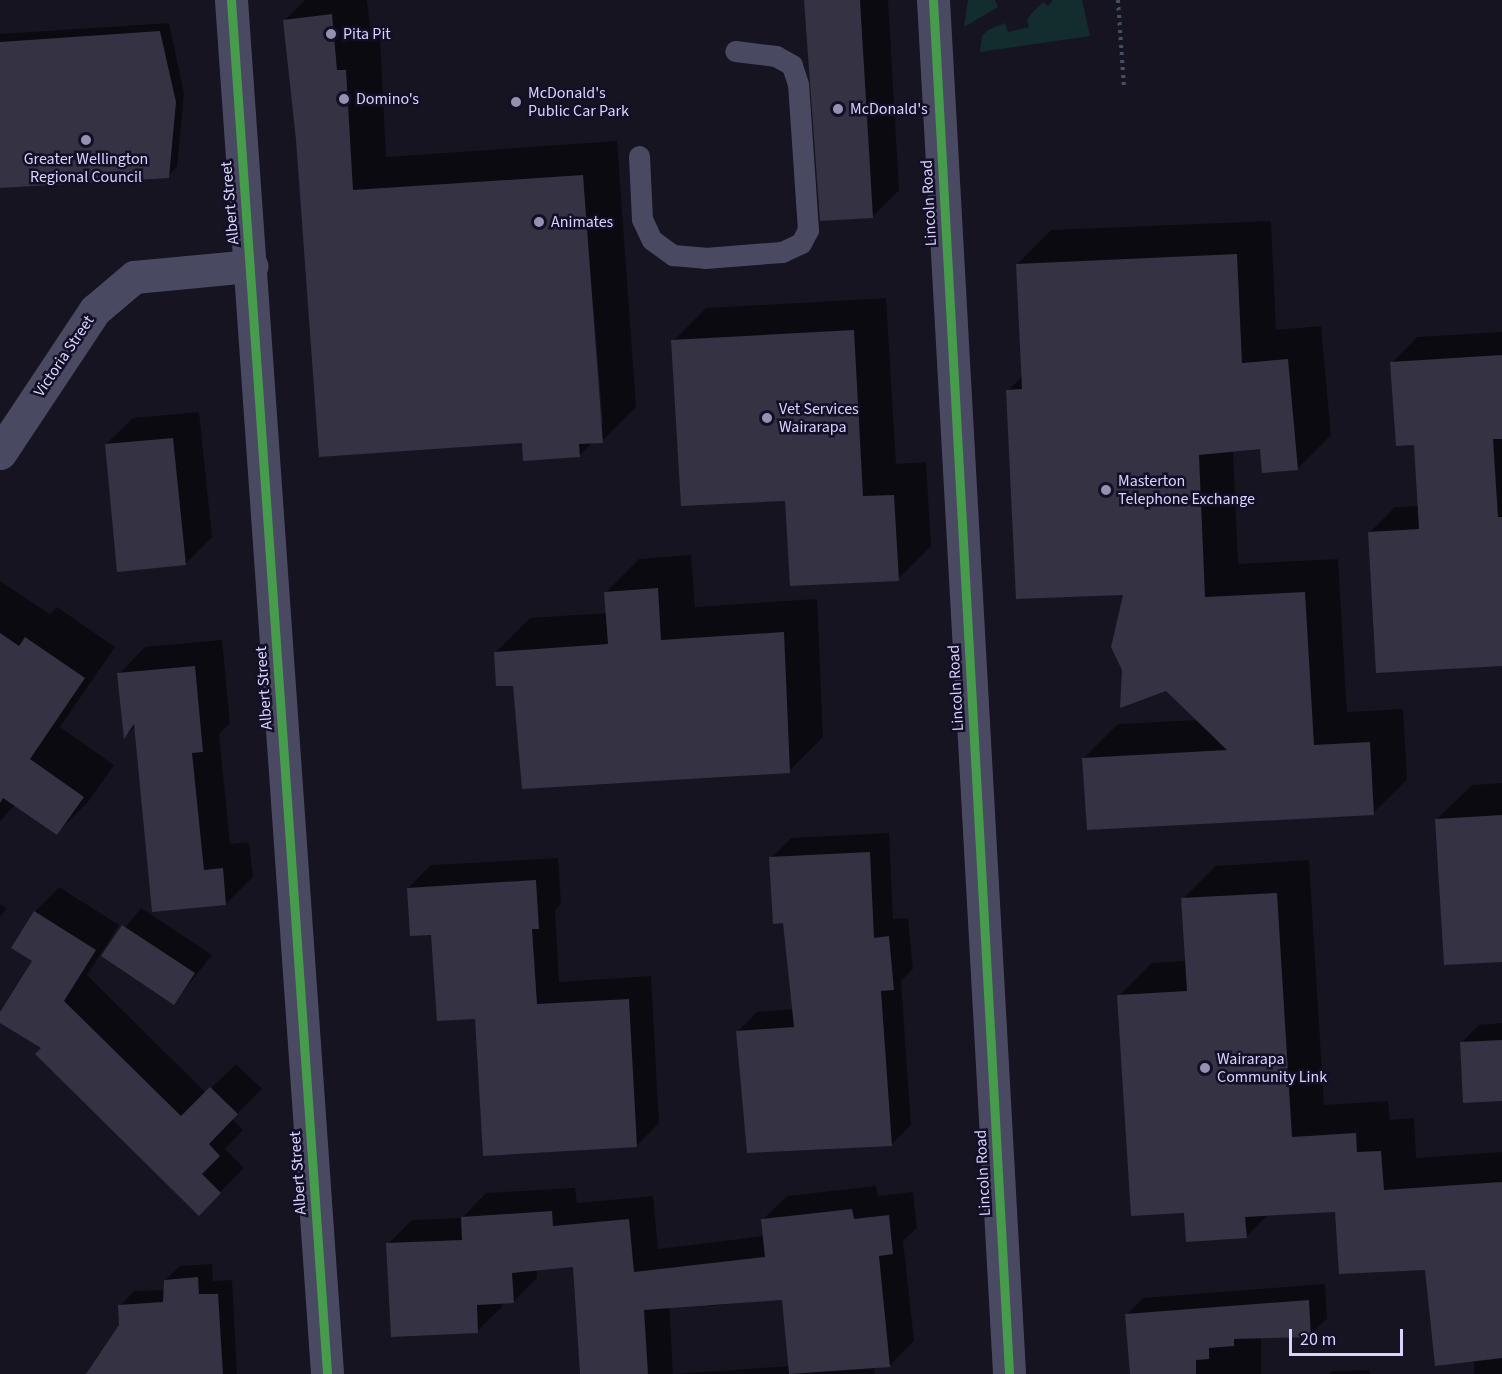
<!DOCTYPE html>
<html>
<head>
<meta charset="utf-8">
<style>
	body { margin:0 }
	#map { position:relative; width:1502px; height:1374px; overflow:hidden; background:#161421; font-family:"Source Sans 3",sans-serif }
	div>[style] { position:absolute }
	.green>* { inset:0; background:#132c2d }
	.shadow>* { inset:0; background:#0007 }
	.building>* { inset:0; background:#343243 }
	.path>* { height:4px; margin-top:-2px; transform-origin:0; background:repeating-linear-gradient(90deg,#44505f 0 3px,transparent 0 7.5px) }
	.service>* { height:21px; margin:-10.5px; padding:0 10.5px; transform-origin:10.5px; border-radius:10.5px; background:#4a4962 }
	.minor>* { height:33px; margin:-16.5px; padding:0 16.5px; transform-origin:16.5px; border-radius:16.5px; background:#4a4962 }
	.tertiary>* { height:33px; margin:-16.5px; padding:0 16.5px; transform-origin:16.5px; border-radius:16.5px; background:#4a4962 }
	.cycleway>* { height:9px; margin:-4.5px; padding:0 4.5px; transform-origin:4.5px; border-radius:4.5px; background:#469c4c }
	.dots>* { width:16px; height:16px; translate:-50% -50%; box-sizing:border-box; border:3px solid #130f26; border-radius:50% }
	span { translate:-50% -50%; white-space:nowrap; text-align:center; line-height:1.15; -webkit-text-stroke:5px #130f26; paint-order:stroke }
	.poi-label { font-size:16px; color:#d9d4ff }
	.left { translate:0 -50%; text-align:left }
	.street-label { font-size:16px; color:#d9d4ff }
	.scale { position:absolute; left:1289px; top:1329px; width:114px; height:27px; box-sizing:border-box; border:3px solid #d9d4ff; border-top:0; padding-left:8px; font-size:18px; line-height:21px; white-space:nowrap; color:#d9d4ff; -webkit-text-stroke:4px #130f26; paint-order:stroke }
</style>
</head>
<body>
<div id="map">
	<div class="green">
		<i style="clip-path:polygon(968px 0,995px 0,998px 7px,964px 27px)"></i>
		<i style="clip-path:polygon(1053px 0,1082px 0,1090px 36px,980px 52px,982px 36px,988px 30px,1005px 23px,1008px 32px,1029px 27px,1027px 20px,1032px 13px,1043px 2px,1048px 6px)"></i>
	</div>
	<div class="shadow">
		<i style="clip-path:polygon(evenodd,305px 0,367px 0,371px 37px,380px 36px,386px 157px,617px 141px,636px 407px,602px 441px,593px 442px,579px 456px,523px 442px,297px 140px,285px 20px,305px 0,581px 167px,603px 422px,600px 425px,581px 167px)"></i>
		<i style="clip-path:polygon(805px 0,888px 0,899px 190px,872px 217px)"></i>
		<i style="clip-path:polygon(169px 23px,184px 93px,177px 167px,168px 176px,0 186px,0 34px)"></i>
		<i style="clip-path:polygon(1271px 221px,1276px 330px,1321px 326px,1331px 435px,1297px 469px,1261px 447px,1233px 450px,1238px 564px,1338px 559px,1347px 712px,1403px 709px,1407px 780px,1373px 813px,1084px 758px,1118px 724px,1198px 720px,1008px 390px,1023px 376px,1017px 264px,1051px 230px)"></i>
		<i style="clip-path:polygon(886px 298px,896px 464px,926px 462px,931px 546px,898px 579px,787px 499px,673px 341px,706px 308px)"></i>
		<i style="clip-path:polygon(1502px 332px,1502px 665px,1369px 533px,1395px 507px,1419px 506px,1415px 443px,1392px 363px,1417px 337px)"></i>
		<i style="clip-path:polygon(199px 412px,212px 537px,185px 564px,106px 444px,133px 418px)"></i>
		<i style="clip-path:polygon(691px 555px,695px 607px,817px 599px,823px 737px,789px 771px,514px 684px,496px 652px,530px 618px,607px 613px,605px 593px,639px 559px)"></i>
		<i style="clip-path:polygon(0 581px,50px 614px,57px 607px,115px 647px,60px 727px,114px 765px,88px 802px,57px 833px,15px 805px,0 821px)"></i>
		<i style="clip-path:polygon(222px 640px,230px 723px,219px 734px,230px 844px,249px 842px,253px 877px,226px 904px,153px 911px,136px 725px,125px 736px,119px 674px,145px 647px)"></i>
		<i style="clip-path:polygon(1502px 783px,1502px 960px,1437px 819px,1472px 785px)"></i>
		<i style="clip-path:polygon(889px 833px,893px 919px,908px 918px,913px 969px,901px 981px,911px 1125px,892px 1144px,738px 1031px,757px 1012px,794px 1009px,785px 922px,771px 858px,791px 838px)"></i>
		<i style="clip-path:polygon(558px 858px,561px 904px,555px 910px,559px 982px,651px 976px,659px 1123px,636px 1146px,477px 1017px,408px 888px,431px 865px)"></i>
		<i style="clip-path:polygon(1309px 860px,1324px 1105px,1388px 1101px,1390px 1120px,1414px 1118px,1416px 1158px,1502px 1152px,1502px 1374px,1474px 1374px,1474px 1360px,1426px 1268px,1336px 1211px,1269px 1214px,1246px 1237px,1186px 1211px,1119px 996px,1152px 963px,1187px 961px,1183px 899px,1216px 866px)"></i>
		<i style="clip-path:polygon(59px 887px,119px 925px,87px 975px,206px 1093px,236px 1064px,262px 1089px,232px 1119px,243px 1130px,225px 1149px,244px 1168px,199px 1214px,43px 1048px,0 1021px,34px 960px,35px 912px)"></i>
		<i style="clip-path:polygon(0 904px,7px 908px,0 917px)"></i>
		<i style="clip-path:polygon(141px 908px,212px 955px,174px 1003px,103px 956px)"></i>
		<i style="clip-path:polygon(1502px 1023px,1502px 1100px,1461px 1043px,1479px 1025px)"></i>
		<i style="clip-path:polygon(evenodd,876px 1186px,878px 1196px,913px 1192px,917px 1228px,903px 1241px,914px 1341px,890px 1365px,874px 1367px,875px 1374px,581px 1374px,574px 1265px,537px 1269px,537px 1278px,513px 1302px,501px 1302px,502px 1307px,477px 1331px,388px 1244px,412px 1220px,462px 1218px,486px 1193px,575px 1188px,577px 1203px,653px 1196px,658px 1249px,764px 1236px,762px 1220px,787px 1196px,876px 1186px,783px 1298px,790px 1366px,673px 1374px,669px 1305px,709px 1301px,710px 1306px,783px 1298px)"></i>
		<i style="clip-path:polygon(212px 1264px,213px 1281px,232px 1280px,237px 1374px,88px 1374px,121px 1326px,120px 1306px,134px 1291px,165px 1290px,165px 1280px,180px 1266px)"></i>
		<i style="clip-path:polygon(1325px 1284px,1327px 1318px,1310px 1335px,1261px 1337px,1261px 1374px,1132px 1374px,1126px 1315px,1143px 1298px)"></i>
		<i style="clip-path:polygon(1369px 1370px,1370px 1374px,1329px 1374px,1332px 1371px)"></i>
	</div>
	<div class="building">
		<i style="clip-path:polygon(804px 0,860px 0,873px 218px,820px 221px)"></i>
		<i style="clip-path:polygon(332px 14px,337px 70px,346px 70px,353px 190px,583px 175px,603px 443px,579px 444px,580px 457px,523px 461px,522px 443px,319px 457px,296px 140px,283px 20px)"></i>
		<i style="clip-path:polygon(160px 31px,176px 102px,169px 178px,0 188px,0 42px)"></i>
		<i style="clip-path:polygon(1237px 254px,1242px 363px,1288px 359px,1298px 470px,1262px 473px,1260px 449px,1199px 455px,1205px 597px,1305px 592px,1314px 745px,1370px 742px,1374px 815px,1087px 830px,1082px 758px,1227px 750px,1166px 691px,1120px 708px,1122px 670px,1111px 647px,1123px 595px,1016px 599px,1006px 390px,1022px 389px,1016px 264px)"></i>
		<i style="clip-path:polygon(854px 330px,863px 496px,894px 495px,899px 581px,790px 586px,785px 501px,681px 506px,671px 340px)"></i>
		<i style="clip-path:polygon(1502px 355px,1502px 439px,1493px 439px,1498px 517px,1502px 517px,1502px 666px,1376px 673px,1368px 532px,1419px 529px,1414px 445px,1396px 446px,1390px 362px)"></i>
		<i style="clip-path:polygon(173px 438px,186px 565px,117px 572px,105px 444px)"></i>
		<i style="clip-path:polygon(658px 588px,661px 640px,784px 632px,790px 773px,522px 789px,513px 686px,496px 686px,494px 652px,608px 644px,604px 592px)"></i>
		<i style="clip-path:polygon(0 633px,19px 646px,25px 637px,85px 678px,30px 759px,84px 797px,57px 835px,3px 798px,0 803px)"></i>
		<i style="clip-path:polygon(195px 666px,203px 752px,192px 753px,204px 870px,223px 868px,226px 905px,152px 912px,134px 724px,124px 739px,117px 673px)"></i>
		<i style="clip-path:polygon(1502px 815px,1502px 962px,1444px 965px,1435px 819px)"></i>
		<i style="clip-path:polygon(870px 852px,874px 938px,889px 936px,894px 990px,881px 991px,892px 1146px,747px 1153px,736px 1031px,794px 1027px,783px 923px,773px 924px,769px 857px)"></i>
		<i style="clip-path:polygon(536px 880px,539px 929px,532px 929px,537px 1004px,629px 999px,637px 1147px,483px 1156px,475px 1019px,437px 1021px,431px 935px,410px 936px,407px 888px)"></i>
		<i style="clip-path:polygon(1277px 893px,1292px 1137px,1356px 1133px,1357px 1152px,1381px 1151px,1384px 1190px,1502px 1182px,1502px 1358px,1435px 1366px,1425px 1270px,1339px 1274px,1335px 1212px,1245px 1217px,1247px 1238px,1186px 1242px,1184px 1213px,1131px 1216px,1117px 995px,1187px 991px,1181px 898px)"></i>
		<i style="clip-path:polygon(34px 911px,96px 950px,64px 1001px,181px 1116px,210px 1087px,238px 1114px,209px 1144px,220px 1156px,202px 1174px,221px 1193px,199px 1216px,35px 1054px,41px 1048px,0 1023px,0 1012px,32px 961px,11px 948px)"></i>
		<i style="clip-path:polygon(122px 925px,195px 973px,174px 1005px,101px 956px)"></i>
		<i style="clip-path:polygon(1502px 1040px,1502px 1101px,1463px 1103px,1460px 1042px)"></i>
		<i style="clip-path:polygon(852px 1209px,854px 1219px,889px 1215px,893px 1254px,879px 1256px,890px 1367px,789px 1374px,782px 1300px,644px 1310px,648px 1374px,580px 1374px,573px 1267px,512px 1273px,514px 1303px,477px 1305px,478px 1333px,391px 1337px,386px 1243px,462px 1240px,461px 1217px,552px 1211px,553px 1226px,629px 1219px,634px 1272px,765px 1257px,761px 1219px)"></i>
		<i style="clip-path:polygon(198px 1277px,199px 1294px,218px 1294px,223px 1374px,86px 1374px,119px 1325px,118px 1305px,163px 1302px,164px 1280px)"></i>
		<i style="clip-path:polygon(1309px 1300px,1311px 1337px,1234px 1339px,1234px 1346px,1209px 1348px,1209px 1359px,1196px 1360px,1196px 1374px,1130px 1374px,1125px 1314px)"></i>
	</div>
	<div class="path">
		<i style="left:1118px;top:0;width:87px;rotate:86.1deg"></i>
	</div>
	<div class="service">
		<i style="left:639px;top:156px;width:63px;rotate:87.3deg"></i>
		<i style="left:642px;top:219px;width:23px;rotate:65deg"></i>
		<i style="left:652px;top:240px;width:26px;rotate:36deg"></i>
		<i style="left:673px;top:255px;width:32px;rotate:5deg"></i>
		<i style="left:705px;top:258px;width:77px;rotate:-4.5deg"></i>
		<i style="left:782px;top:252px;width:21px;rotate:-25deg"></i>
		<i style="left:801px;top:243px;width:15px;rotate:-62deg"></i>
		<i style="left:808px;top:230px;width:146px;rotate:-93.9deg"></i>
		<i style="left:798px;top:84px;width:20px;rotate:-108deg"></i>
		<i style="left:792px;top:65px;width:18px;rotate:-151deg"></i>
		<i style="left:776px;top:56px;width:41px;rotate:-173deg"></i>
	</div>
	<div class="minor">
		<i style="left:231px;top:0;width:1377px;rotate:86deg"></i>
		<i style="left:0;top:453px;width:172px;rotate:-56.4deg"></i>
		<i style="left:95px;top:310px;width:51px;rotate:-40.2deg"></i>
		<i style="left:134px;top:277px;width:118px;rotate:-5.4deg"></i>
	</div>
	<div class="tertiary">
		<i style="left:933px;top:0;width:1376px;rotate:86.83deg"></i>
	</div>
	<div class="cycleway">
		<i style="left:231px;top:0;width:1377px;rotate:86deg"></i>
		<i style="left:933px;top:0;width:1376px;rotate:86.83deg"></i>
	</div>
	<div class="dots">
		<i style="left:331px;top:34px;background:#9591b1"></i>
		<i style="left:344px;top:99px;background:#9591b1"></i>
		<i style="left:516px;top:102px;background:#9591b1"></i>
		<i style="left:838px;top:109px;background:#9591b1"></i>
		<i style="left:86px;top:140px;background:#9591b1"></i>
		<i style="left:539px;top:222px;background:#9591b1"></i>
		<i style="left:767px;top:418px;background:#9591b1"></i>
		<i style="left:1106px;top:490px;background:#9591b1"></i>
		<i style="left:1205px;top:1068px;background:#9591b1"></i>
	</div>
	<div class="poi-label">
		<span class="left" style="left:343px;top:34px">Pita Pit</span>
		<span class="left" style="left:528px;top:102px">McDonald's<br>Public Car Park</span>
		<span class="left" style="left:356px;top:99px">Domino's</span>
		<span class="left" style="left:850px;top:109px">McDonald's</span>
		<span style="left:86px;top:168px">Greater Wellington<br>Regional Council</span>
		<span class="left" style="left:551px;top:222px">Animates</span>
		<span class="left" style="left:779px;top:418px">Vet Services<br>Wairarapa</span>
		<span class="left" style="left:1118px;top:490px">Masterton<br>Telephone Exchange</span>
		<span class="left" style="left:1217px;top:1068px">Wairarapa<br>Community Link</span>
	</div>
	<div class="street-label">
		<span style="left:230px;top:203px;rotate:-95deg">Albert Street</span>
		<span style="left:929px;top:203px;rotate:-93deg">Lincoln Road</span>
		<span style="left:64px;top:356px;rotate:-56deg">Victoria Street</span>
		<span style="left:264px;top:688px;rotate:-94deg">Albert Street</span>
		<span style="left:956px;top:688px;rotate:-93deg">Lincoln Road</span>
		<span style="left:298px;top:1173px;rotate:-94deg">Albert Street</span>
		<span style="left:983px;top:1173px;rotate:-93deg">Lincoln Road</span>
	</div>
	<div class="scale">20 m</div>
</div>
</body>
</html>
